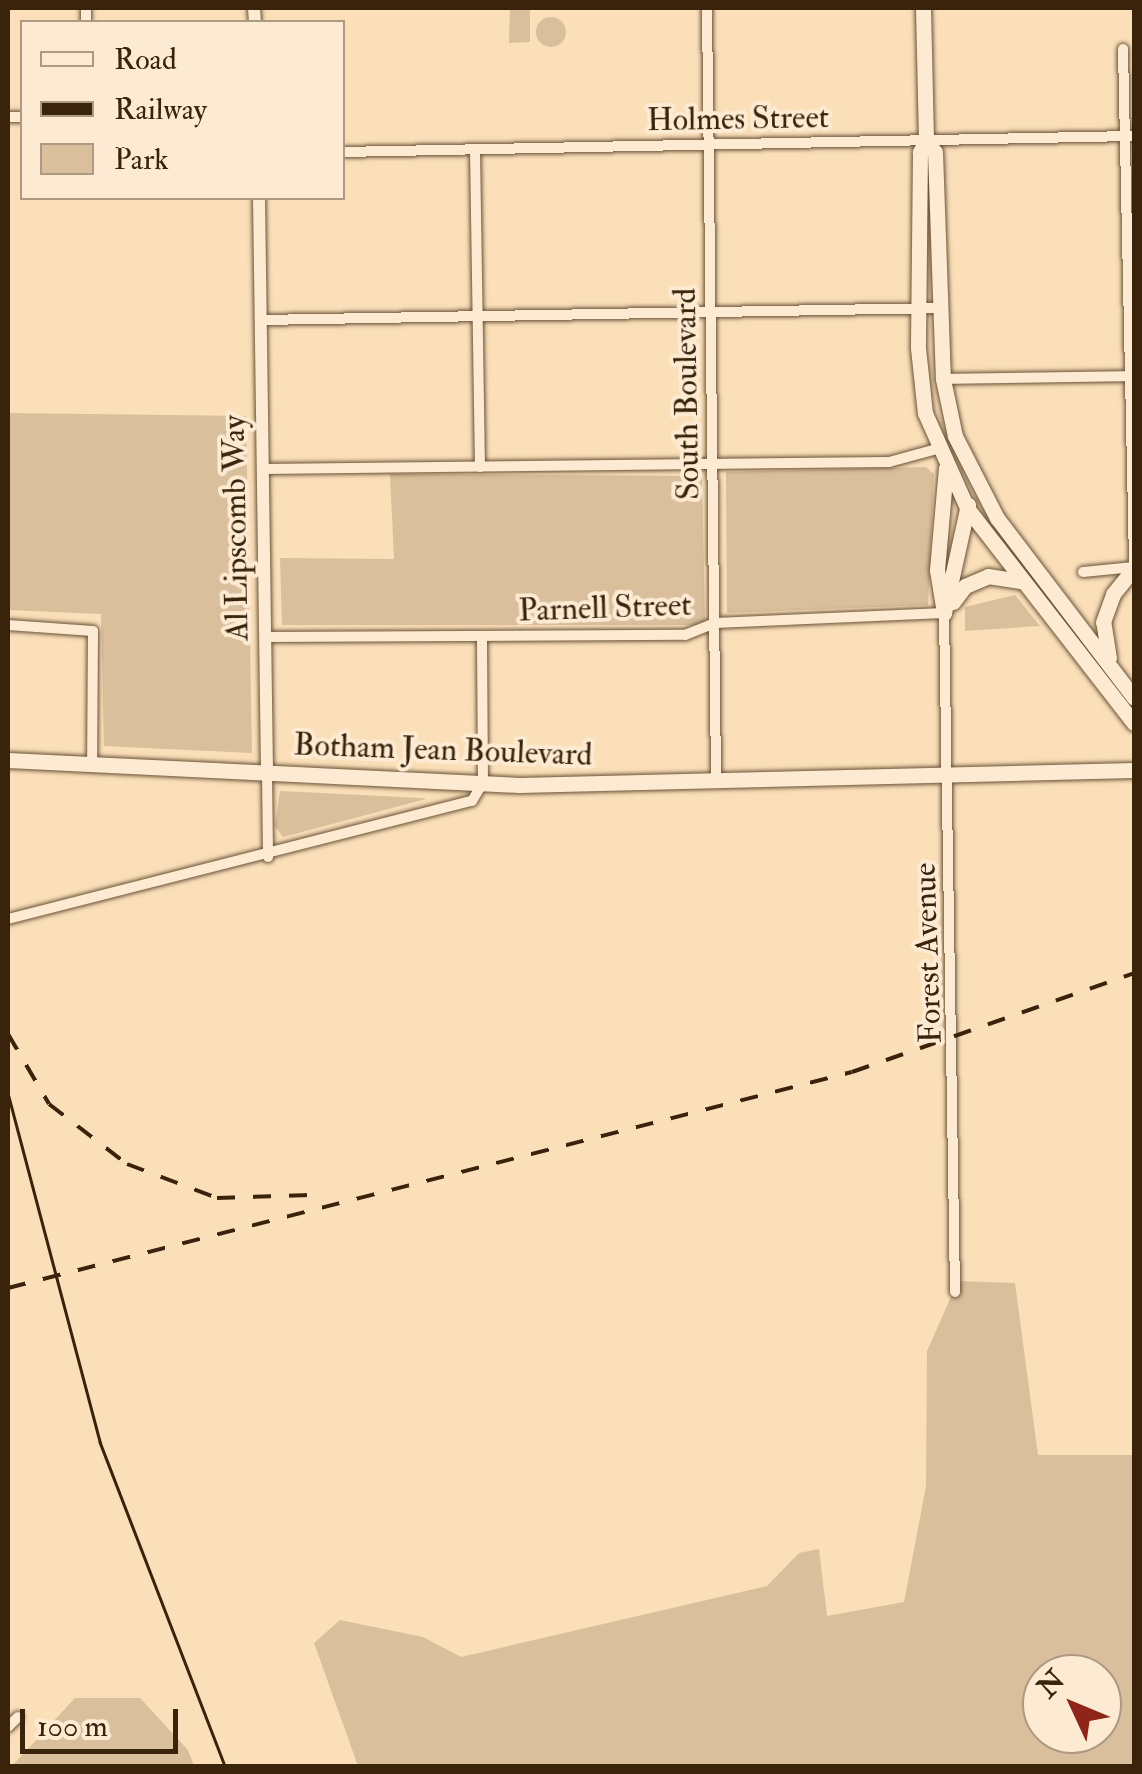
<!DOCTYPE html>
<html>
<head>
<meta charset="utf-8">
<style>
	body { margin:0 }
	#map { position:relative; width:1142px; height:1774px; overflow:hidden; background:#fadfb9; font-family:"IM FELL Double Pica",serif }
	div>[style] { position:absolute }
	.green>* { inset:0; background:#d9bf9b }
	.round { border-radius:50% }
	.roads { filter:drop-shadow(0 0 2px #695236) drop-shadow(0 0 2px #695236) }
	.minor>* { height:10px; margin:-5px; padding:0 5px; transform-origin:5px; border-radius:5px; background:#fcead2 }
	.tertiary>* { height:12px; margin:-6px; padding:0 6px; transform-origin:6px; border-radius:6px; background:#fcead2 }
	.secondary>* { height:15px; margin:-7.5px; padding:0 7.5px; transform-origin:7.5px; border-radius:7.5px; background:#fcead2 }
	.tram>* { height:2.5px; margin:-1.25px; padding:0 1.25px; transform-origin:1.25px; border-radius:1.25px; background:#39230b }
	.rail>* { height:4px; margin-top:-2px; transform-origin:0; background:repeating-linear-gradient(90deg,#39230b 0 18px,transparent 0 36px) }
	span { translate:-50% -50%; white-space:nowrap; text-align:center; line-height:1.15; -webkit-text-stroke:8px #fcead2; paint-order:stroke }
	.street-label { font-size:32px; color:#39230b }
	.frame { position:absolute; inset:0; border:10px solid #39230b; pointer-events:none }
	.legend { position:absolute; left:20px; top:20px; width:325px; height:180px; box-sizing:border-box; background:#fcead2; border:2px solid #ae9a82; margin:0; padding:12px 18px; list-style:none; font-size:30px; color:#39230b }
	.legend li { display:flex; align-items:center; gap:20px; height:50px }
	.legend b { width:50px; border:2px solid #ae9a82 }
	.north { position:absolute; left:1022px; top:1654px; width:100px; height:100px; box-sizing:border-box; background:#fcead2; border:2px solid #ae9a82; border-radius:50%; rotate:314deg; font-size:28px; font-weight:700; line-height:40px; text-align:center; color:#39230b }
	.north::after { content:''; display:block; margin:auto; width:35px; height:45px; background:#8f2418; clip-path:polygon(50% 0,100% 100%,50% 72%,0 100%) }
	.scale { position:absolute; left:20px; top:1709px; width:158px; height:45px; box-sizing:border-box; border:5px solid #39230b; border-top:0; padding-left:12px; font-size:30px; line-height:35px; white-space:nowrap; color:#39230b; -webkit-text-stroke:8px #fcead2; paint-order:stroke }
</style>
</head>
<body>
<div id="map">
	<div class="green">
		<i style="clip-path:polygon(510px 8px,530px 8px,530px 42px,509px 43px)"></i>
		<i class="round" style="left:536px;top:17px;width:30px;height:30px"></i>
		<i style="clip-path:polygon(8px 413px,246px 416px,252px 753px,104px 746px,101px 614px,8px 610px)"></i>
		<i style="clip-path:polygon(926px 467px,934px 474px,928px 605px,727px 613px,726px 472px)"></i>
		<i style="clip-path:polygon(390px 474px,702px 476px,705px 625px,282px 625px,280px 558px,394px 559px)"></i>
		<i style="clip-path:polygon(1015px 595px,1040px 626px,965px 631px,965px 607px)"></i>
		<i style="clip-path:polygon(280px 791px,422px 798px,426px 799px,283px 837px,275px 826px)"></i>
		<i style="clip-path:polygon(evenodd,958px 1281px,1015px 1283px,1038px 1455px,1134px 1455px,1134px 1766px,358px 1766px,314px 1643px,340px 1620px,423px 1637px,461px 1657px,767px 1586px,799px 1553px,819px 1549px,827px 1616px,904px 1602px,926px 1486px,927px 1351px,958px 1281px,1042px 1674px,1102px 1674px,1102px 1734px,1042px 1734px,1042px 1674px)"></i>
		<i style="clip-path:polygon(75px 1698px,140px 1698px,188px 1750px,194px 1766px,12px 1766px)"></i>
	</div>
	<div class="roads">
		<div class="minor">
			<i style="left:707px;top:8px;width:772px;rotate:89.33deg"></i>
			<i style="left:86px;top:22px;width:14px;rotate:-90deg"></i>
			<i style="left:1123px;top:49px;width:514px;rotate:88.77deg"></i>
			<i style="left:8px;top:117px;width:14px"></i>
			<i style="left:475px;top:150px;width:317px;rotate:89.1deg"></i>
			<i style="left:342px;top:152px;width:792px;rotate:-1.16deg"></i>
			<i style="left:260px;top:320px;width:678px;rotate:-1.01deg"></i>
			<i style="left:943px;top:379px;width:191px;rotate:-0.9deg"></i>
			<i style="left:263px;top:469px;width:626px;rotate:-0.64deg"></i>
			<i style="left:889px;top:462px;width:50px;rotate:-15.2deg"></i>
			<i style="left:1083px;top:572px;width:51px;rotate:-5.6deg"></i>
			<i style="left:8px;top:625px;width:85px;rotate:4deg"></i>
			<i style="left:93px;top:631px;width:133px;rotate:90.4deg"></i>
			<i style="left:266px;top:637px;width:419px;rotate:-0.3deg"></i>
			<i style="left:685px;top:635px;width:32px;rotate:-22deg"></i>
			<i style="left:715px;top:623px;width:229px;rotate:-2.5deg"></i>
			<i style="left:944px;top:613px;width:679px;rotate:89.07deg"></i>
			<i style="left:267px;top:773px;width:84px;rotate:89.3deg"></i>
			<i style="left:8px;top:919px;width:479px;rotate:-14.3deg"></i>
			<i style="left:472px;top:801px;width:21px;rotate:-59deg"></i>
			<i style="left:483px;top:783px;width:146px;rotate:-90.4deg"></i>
			<i style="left:8px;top:1727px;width:14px;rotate:-45deg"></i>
		</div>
		<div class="tertiary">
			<i style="left:254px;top:8px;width:14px;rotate:86deg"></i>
			<i style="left:259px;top:198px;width:575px;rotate:89.2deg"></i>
		</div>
		<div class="secondary">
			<i style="left:923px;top:8px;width:133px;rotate:88.7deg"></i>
			<i style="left:926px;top:141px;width:13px;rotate:119deg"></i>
			<i style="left:920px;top:152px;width:196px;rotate:90.6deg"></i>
			<i style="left:918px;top:348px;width:65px;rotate:83.9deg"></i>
			<i style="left:925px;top:413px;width:104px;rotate:66.1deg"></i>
			<i style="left:967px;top:508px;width:272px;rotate:52.2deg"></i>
			<i style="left:926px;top:141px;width:14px;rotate:51deg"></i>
			<i style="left:935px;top:152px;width:227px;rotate:88deg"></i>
			<i style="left:943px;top:379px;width:58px;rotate:78.1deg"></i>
			<i style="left:955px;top:436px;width:92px;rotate:62.9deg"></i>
			<i style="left:997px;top:518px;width:226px;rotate:52.7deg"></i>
			<i style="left:953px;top:602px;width:20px;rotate:-53deg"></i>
			<i style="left:965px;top:586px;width:25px;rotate:-23deg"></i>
			<i style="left:988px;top:576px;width:36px;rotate:9deg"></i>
			<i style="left:944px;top:613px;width:44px;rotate:-99.2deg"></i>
			<i style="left:937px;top:570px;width:102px;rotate:-85deg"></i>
			<i style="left:944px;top:613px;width:111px;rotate:-77.5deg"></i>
			<i style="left:1109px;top:658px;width:36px;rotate:-99deg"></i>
			<i style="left:1103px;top:622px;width:30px;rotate:-70deg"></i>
			<i style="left:1113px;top:594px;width:33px;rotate:-51deg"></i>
			<i style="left:8px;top:760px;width:512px;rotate:2.8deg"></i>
			<i style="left:519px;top:785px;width:615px;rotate:-1.4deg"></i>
		</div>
	</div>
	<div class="tram">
		<i style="left:8px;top:1093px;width:361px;rotate:75.2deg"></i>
		<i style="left:100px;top:1442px;width:347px;rotate:68.9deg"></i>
	</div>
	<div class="rail">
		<i style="left:8px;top:1034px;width:81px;rotate:59.6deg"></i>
		<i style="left:49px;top:1104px;width:98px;rotate:37.6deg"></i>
		<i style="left:127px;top:1164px;width:96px;rotate:20.7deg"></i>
		<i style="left:217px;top:1198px;width:94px;rotate:-1.8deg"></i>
		<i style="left:8px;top:1288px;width:871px;rotate:-14.36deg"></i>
		<i style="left:852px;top:1072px;width:299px;rotate:-19.3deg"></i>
	</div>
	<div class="street-label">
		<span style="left:738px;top:119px;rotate:-1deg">Holmes Street</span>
		<span style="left:687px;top:394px;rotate:-91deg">South Boulevard</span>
		<span style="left:236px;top:528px;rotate:-91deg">Al Lipscomb Way</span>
		<span style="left:605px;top:608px;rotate:-2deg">Parnell Street</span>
		<span style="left:443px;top:750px;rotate:2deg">Botham Jean Boulevard</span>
		<span style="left:928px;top:953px;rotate:-92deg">Forest Avenue</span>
	</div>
	<div class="frame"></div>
	<ul class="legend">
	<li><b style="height:12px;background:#fcead2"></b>Road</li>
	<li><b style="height:12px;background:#39230b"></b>Railway</li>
	<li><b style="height:28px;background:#d9bf9b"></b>Park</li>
	</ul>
	<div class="north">N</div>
	<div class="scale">100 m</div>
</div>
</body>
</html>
